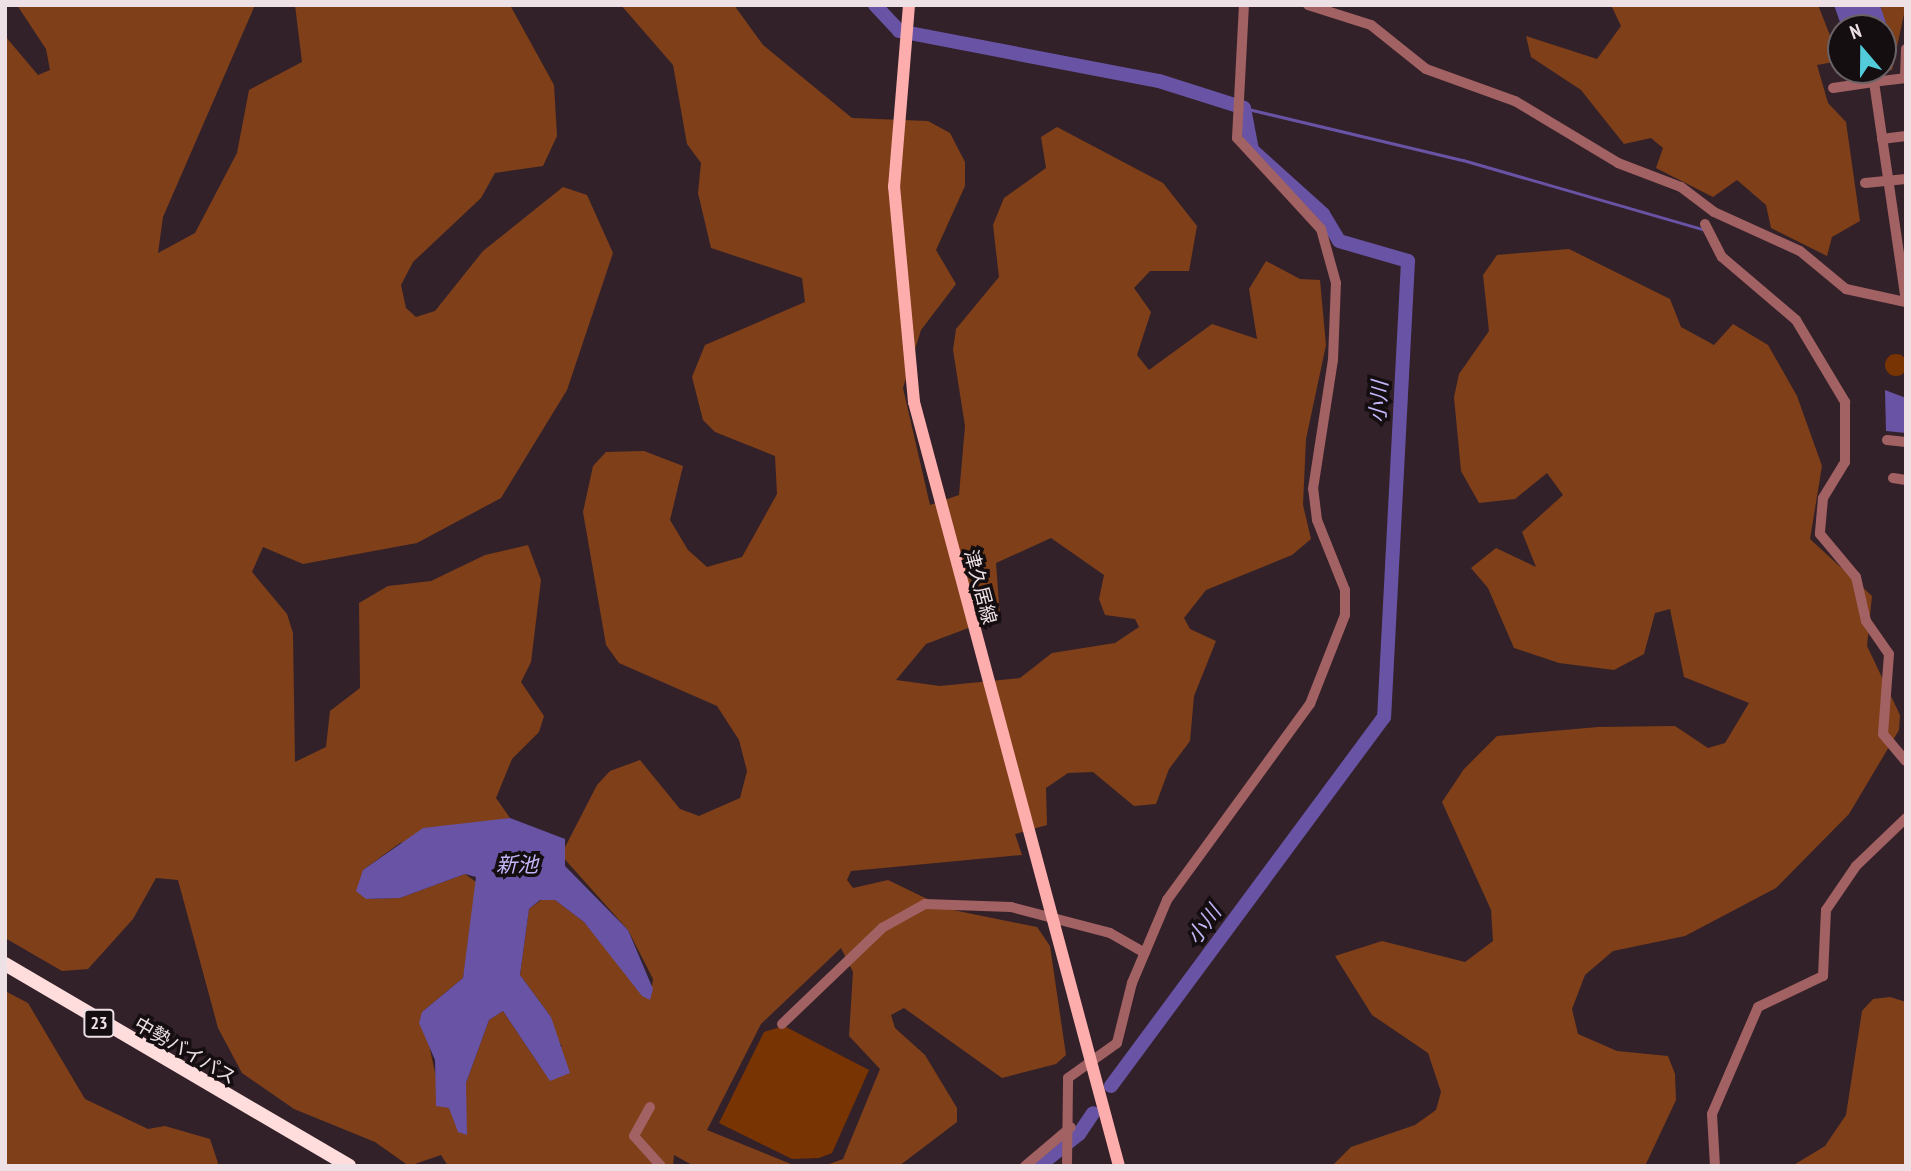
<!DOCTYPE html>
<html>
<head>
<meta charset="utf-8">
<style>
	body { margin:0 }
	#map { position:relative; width:1911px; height:1171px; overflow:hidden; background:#332129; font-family:"PT Sans Narrow","Noto Sans JP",sans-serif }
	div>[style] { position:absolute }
	.green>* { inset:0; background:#793403 }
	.round { border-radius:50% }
	.forest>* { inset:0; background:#7f3f19 }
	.water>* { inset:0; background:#6853a5 }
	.stream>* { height:2.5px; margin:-1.25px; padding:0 1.25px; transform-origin:1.25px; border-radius:1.25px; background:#6853a5 }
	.river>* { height:14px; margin:-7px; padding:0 7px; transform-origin:7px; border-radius:7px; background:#6853a5 }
	.minor>* { height:10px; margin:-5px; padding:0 5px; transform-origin:5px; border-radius:5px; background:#a26162 }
	.major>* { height:12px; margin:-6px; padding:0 6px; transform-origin:6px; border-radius:6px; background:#feadad }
	.highway>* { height:14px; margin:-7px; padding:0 7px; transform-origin:7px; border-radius:7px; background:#fedddc }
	span { translate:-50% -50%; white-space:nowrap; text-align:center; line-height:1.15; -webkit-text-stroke:7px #150e11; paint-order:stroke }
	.shield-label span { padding:2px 5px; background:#150e11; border:2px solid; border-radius:5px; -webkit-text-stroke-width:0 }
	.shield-label { font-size:18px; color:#ede1e6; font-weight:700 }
	.street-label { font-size:19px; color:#ede1e6 }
	.water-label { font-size:21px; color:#c2b5f8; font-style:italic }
	.frame { position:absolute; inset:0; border:7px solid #ede1e6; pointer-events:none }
	.north { position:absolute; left:1827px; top:14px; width:70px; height:70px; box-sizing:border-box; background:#150e11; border:2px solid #6b6266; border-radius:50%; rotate:340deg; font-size:19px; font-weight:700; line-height:28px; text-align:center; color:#ede1e6 }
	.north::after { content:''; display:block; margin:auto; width:24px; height:32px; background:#52cbda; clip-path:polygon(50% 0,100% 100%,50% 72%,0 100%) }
</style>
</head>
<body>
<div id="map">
	<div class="green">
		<i class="round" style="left:1885px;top:354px;width:22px;height:22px"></i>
		<i style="clip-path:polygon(784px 1026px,869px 1070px,832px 1153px,819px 1158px,792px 1159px,719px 1123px,764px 1032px)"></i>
	</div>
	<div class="forest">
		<i style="clip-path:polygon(evenodd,17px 5px,255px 5px,163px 217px,158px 253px,195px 233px,237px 153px,249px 90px,302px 62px,295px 5px,510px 5px,554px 85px,557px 136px,543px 166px,495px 173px,481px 198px,413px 262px,401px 285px,406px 308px,416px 317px,435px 311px,483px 251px,563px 187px,587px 195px,613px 253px,567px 390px,501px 498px,417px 543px,303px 564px,263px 547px,252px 572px,287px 614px,293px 633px,295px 762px,326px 747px,330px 711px,360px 688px,359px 603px,388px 586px,431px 581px,485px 555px,528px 545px,541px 580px,531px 662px,521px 682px,544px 716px,539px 732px,512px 759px,496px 798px,510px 818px,400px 843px,363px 870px,366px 899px,400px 898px,465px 874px,480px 885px,463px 978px,422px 1012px,436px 1077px,466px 1135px,466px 1083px,489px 1020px,503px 1011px,542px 1069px,562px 1046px,552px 1034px,551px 1017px,520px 975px,529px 909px,541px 900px,555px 900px,584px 922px,650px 999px,653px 979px,628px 930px,561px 855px,597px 785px,610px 771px,640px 760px,680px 809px,699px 816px,740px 798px,747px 771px,739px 740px,717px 706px,619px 663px,606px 645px,583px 512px,593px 466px,606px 452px,644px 451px,683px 466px,670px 520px,688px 550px,707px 567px,742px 557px,777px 494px,775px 456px,715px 432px,703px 420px,692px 377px,705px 345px,805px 302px,802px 278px,711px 248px,698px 193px,701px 163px,687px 144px,673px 65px,621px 5px,734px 5px,763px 45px,852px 118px,928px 121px,950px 133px,965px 162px,965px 186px,936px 250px,956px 284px,921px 330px,903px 388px,930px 505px,959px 495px,965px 426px,953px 350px,956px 329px,999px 277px,993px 225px,1004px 198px,1046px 168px,1041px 137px,1057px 127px,1163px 183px,1197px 226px,1189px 271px,1150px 271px,1134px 288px,1151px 312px,1137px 355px,1149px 370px,1212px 324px,1257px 339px,1249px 289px,1266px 261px,1300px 279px,1320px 280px,1326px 345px,1306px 439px,1303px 505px,1311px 539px,1292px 555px,1206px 590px,1184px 618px,1190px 629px,1216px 641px,1194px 696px,1190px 741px,1169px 769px,1156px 804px,1134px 806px,1093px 772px,1068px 773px,1046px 788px,1047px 825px,1015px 834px,1022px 855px,851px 871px,847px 880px,853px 888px,888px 880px,948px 909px,1037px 927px,1050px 946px,1066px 1055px,1056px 1064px,1002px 1078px,904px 1008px,891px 1015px,895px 1028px,925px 1055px,957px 1108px,957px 1122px,899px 1166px,824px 1166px,843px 1159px,880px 1069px,849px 1036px,853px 972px,841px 948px,761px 1024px,707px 1130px,796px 1166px,694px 1166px,674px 1155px,673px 1166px,448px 1166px,441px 1155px,409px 1166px,375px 1142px,294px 1109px,242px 1073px,218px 1028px,178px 880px,156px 878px,133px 919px,88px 969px,62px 971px,5px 938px,5px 36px,38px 75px,50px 70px,46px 49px,17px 5px,1051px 538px,1104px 575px,1099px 599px,1105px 615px,1135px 619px,1139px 627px,1115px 643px,1052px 653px,1020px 678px,940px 686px,896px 680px,926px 644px,1000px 616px,996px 563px,1051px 538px)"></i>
		<i style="clip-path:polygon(1611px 5px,1818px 5px,1831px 38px,1841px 45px,1841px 70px,1883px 70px,1881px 5px,1906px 5px,1892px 70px,1840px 76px,1834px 62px,1817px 65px,1828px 103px,1846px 122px,1860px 221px,1832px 237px,1827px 256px,1771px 228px,1766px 205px,1737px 180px,1713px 197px,1656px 168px,1663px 148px,1651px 138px,1624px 144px,1581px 90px,1531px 57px,1526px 36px,1597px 59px,1621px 26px)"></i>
		<i style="clip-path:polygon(1569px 249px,1670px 299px,1681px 327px,1714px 345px,1733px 324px,1768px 345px,1797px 396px,1822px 466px,1810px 539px,1872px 596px,1867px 646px,1900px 715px,1899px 730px,1849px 814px,1776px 888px,1685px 936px,1613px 951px,1585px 975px,1572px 1009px,1578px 1034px,1617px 1051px,1668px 1056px,1675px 1074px,1676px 1100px,1645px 1166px,1332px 1166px,1351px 1147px,1415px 1125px,1436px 1110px,1441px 1092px,1428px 1053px,1372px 1015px,1335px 956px,1382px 941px,1465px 962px,1493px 941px,1491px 910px,1442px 802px,1464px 769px,1497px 736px,1598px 727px,1675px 726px,1708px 748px,1725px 743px,1749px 703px,1684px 677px,1670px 609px,1655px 613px,1644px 654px,1614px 670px,1559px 663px,1514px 648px,1488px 588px,1471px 568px,1496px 548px,1536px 567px,1522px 532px,1563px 495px,1547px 473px,1515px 499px,1479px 503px,1461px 471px,1454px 397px,1459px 374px,1489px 331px,1483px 275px,1497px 255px)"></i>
		<i style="clip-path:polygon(5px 991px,28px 1003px,85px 1099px,148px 1129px,165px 1126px,210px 1139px,219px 1166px,5px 1166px)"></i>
		<i style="clip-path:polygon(1890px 997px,1906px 1002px,1906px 1166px,1792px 1166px,1825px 1146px,1846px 1115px,1862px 1011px,1873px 999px)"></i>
	</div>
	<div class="water">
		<i style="clip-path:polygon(1834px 5px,1880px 5px,1890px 35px,1887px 61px,1883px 28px,1842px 28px)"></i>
		<i style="clip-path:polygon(1885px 390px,1906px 398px,1906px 433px,1886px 431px)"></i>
		<i style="clip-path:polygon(510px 818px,565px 839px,565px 866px,628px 930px,653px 989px,650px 1000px,642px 996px,584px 922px,555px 900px,540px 900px,529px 909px,520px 975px,551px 1017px,570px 1073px,550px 1081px,503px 1011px,489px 1020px,466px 1083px,467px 1135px,458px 1132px,449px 1108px,436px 1106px,435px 1060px,419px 1023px,422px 1012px,463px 978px,476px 877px,465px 874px,400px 898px,366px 899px,356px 891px,363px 870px,423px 828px)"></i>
	</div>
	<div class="stream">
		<i style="left:1244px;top:108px;width:225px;rotate:13.4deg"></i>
		<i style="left:1463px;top:160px;width:249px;rotate:16.1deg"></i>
	</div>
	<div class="river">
		<i style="left:875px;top:5px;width:35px;rotate:47deg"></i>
		<i style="left:899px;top:31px;width:265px;rotate:10.9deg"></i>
		<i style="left:1159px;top:81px;width:89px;rotate:17.6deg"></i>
		<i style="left:1244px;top:108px;width:43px;rotate:79.2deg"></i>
		<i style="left:1252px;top:150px;width:96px;rotate:42deg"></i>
		<i style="left:1323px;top:214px;width:31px;rotate:59deg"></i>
		<i style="left:1339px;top:241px;width:72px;rotate:16.2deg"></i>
		<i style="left:1408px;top:261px;width:457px;rotate:93deg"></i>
		<i style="left:1384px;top:717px;width:459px;rotate:126.5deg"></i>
		<i style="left:1039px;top:1166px;width:51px;rotate:-38.7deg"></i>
		<i style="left:1079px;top:1134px;width:25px;rotate:-56deg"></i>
	</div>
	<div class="minor">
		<i style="left:1308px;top:5px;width:66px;rotate:17.6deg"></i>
		<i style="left:1371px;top:25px;width:70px;rotate:38.7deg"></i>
		<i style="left:1426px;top:69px;width:95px;rotate:19.8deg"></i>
		<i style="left:1515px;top:101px;width:120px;rotate:31deg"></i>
		<i style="left:1618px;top:163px;width:67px;rotate:20.9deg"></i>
		<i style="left:1681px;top:187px;width:41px;rotate:37.1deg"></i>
		<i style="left:1714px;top:212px;width:94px;rotate:24.4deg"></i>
		<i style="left:1800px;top:251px;width:60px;rotate:39.6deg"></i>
		<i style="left:1846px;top:289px;width:60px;rotate:12.4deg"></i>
		<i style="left:1905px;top:78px;width:29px;rotate:-88deg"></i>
		<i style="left:1906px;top:78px;width:32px;rotate:173deg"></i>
		<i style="left:1874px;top:82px;width:222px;rotate:81.7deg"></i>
		<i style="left:1833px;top:88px;width:41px;rotate:-8.3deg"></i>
		<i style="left:1882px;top:139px;width:24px;rotate:-7deg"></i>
		<i style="left:1865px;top:183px;width:41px;rotate:-5.6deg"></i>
		<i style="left:1705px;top:224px;width:37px;rotate:63deg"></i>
		<i style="left:1722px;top:257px;width:97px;rotate:40.4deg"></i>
		<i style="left:1796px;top:320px;width:96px;rotate:59.1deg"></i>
		<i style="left:1845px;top:402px;width:60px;rotate:90deg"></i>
		<i style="left:1845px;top:462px;width:42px;rotate:121.4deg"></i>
		<i style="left:1823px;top:498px;width:36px;rotate:95deg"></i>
		<i style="left:1820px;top:534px;width:56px;rotate:50.1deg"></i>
		<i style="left:1856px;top:577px;width:45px;rotate:77.2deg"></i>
		<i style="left:1866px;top:621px;width:40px;rotate:55.1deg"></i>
		<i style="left:1889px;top:654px;width:80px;rotate:94.3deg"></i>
		<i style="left:1883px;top:734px;width:35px;rotate:50deg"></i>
		<i style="left:1887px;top:440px;width:19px;rotate:6deg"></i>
		<i style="left:1893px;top:478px;width:13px;rotate:9deg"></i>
		<i style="left:782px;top:1024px;width:139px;rotate:-43.8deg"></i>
		<i style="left:882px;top:928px;width:49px;rotate:-29.2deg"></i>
		<i style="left:925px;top:904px;width:86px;rotate:2deg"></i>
		<i style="left:1011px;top:907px;width:102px;rotate:14.7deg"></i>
		<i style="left:1110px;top:933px;width:40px;rotate:29.7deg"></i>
		<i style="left:650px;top:1107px;width:33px;rotate:119deg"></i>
		<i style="left:634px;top:1136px;width:40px;rotate:48deg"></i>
		<i style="left:1025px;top:1166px;width:60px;rotate:-40.3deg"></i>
		<i style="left:1067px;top:1166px;width:88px;rotate:-89.3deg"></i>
		<i style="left:1068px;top:1078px;width:60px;rotate:-35.5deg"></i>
		<i style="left:1117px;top:1043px;width:62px;rotate:-76deg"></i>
		<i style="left:1132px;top:983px;width:90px;rotate:-67.1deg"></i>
		<i style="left:1167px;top:900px;width:243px;rotate:-53.9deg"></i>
		<i style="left:1310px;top:704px;width:96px;rotate:-68.5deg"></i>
		<i style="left:1345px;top:615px;width:25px;rotate:-90deg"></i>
		<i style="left:1345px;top:590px;width:75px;rotate:-111.8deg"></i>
		<i style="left:1317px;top:520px;width:31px;rotate:-97deg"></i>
		<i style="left:1313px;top:489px;width:131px;rotate:-81.2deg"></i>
		<i style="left:1333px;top:360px;width:77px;rotate:-87.8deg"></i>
		<i style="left:1336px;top:283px;width:56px;rotate:-105.5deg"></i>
		<i style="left:1321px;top:229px;width:124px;rotate:-132.7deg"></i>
		<i style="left:1237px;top:138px;width:133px;rotate:-87deg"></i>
		<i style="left:1715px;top:1166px;width:52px;rotate:-93.3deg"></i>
		<i style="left:1712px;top:1114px;width:116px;rotate:-66.7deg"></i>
		<i style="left:1758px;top:1007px;width:72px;rotate:-25.5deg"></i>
		<i style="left:1823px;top:976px;width:66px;rotate:-87.4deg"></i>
		<i style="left:1826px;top:910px;width:53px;rotate:-55.7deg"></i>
		<i style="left:1856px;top:866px;width:69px;rotate:-43.8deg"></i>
	</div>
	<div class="major">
		<i style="left:909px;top:5px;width:182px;rotate:94.7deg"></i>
		<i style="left:894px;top:186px;width:217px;rotate:84.7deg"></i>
		<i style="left:914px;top:402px;width:791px;rotate:74.98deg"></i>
	</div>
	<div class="highway">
		<i style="left:5px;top:964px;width:399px;rotate:30.4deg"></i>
	</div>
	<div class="shield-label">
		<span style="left:99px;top:1023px">23</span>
	</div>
	<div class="street-label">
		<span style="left:980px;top:587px;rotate:75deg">津久居線</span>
		<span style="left:185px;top:1051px;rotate:30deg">中勢バイパス</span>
	</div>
	<div class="water-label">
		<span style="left:1379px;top:402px;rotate:-87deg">小川</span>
		<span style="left:517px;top:865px">新池</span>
		<span style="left:1204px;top:925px;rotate:-54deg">小川</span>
	</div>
	<div class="frame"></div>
	<div class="north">N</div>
</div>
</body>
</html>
